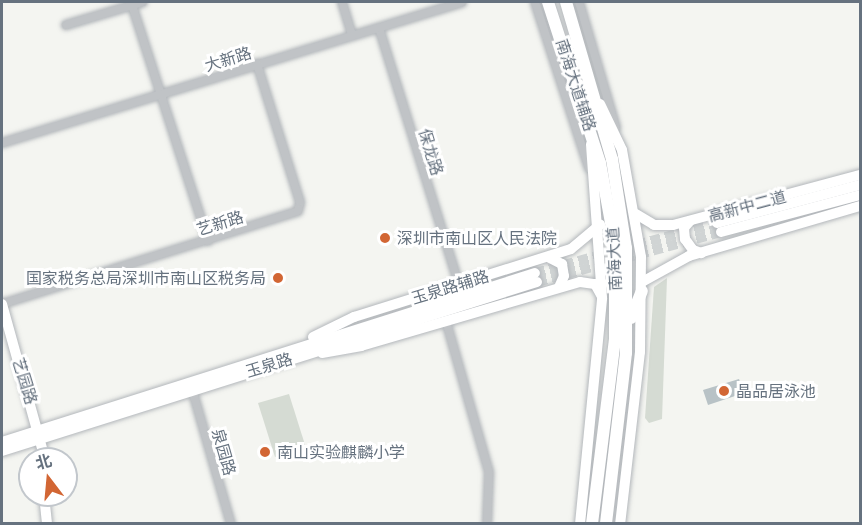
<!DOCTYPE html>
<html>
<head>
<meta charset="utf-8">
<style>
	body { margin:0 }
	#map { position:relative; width:862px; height:525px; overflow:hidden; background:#f4f5f1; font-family:Manrope,"Noto Sans SC",sans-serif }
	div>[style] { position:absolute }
	.green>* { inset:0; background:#d5dbd3 }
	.water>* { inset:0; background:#b8c2c6 }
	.secondary-tunnel>* { height:10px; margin-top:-5px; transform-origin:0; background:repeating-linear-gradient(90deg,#d0d4d4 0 10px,transparent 0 15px) }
	.roads { filter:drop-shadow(0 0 2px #b3b7bb) drop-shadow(0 0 2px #b3b7bb) }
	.street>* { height:8px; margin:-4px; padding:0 4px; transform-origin:4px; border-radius:4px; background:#c0c3c6 }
	.secondary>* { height:10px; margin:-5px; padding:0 5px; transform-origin:5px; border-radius:5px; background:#fff }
	.primary>* { height:12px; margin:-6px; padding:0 6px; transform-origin:6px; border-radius:6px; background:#fff }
	.dots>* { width:16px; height:16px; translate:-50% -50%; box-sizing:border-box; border:3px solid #fff; border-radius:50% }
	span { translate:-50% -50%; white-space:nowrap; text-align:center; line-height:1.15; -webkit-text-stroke:6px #fff; paint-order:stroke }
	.street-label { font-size:16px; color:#66727f }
	.poi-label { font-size:16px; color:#66727f }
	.left { translate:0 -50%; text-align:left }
	.right { translate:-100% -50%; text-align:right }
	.frame { position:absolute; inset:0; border:3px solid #66727f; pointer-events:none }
	.north { position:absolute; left:18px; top:447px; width:60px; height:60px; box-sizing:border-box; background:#fff; border:2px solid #c2c7cc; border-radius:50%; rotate:344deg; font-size:16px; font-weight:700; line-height:24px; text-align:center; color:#66727f }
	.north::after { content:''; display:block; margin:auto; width:21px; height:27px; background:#d26634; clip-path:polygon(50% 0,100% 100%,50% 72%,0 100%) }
</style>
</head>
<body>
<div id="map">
	<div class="green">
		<i style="clip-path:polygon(667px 278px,662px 419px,649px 423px,645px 418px,654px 287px)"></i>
		<i style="clip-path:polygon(289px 394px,306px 448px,275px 457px,258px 403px)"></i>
	</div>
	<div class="water">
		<i style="clip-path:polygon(739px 379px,744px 393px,708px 405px,703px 390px)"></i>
	</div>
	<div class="secondary-tunnel">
		<i style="left:535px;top:273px;width:189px;rotate:-15.4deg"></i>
		<i style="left:537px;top:282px;width:191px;rotate:-15.2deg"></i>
	</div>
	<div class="roads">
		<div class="street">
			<i style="left:342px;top:2px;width:34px;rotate:73deg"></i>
			<i style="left:535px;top:2px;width:175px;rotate:72deg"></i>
			<i style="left:579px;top:2px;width:131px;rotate:73.6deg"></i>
			<i style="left:132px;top:5px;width:248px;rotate:72.1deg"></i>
			<i style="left:66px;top:25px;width:80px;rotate:-16.6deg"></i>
			<i style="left:379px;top:28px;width:269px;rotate:72.7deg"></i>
			<i style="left:2px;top:143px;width:481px;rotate:-17deg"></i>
			<i style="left:2px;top:304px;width:310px;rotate:-17.4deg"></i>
			<i style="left:298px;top:211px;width:9px;rotate:-77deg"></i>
			<i style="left:300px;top:202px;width:145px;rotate:-107.3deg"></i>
			<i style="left:446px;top:321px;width:157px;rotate:74.1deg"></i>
			<i style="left:489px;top:472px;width:52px;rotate:92.2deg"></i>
			<i style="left:192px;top:389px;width:141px;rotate:73.9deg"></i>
		</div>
		<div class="secondary">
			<i style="left:600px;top:104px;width:51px;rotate:64.4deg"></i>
			<i style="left:622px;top:150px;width:109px;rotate:79.9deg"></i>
			<i style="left:641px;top:257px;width:95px;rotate:90.6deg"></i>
			<i style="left:640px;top:352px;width:173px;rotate:96.6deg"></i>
			<i style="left:636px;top:214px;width:21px;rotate:31deg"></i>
			<i style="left:654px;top:225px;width:19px"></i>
			<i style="left:673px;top:225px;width:194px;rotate:-15deg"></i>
			<i style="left:690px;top:221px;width:9px;rotate:131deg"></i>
			<i style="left:684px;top:228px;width:11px;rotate:85deg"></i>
			<i style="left:685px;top:239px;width:14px;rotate:54deg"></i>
			<i style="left:693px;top:250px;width:9px;rotate:21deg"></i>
			<i style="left:717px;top:223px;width:148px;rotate:-14.9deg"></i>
			<i style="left:721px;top:232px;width:144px;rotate:-14.9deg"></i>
			<i style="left:548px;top:257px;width:16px;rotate:27deg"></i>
			<i style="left:562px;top:264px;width:12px;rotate:81deg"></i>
			<i style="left:564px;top:276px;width:12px;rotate:114deg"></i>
			<i style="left:642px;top:282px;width:54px;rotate:-29deg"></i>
			<i style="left:689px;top:256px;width:178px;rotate:-16.3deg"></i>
			<i style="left:2px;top:304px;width:161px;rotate:74.5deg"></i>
			<i style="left:313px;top:337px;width:46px;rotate:-26deg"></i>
			<i style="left:354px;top:317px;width:227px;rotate:-17.4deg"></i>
			<i style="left:571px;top:249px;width:38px;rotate:-40deg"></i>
			<i style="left:322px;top:353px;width:40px;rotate:-10deg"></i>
			<i style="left:361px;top:346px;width:228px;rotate:-16.3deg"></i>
			<i style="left:580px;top:282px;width:15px;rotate:8deg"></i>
			<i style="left:595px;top:284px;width:13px;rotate:61deg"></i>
			<i style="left:2px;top:442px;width:559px;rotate:-17.59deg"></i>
			<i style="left:2px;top:451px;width:561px;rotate:-17.53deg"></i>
			<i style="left:44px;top:495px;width:29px;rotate:84deg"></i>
			<i style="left:580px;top:524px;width:227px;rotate:-84.4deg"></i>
			<i style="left:602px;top:298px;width:154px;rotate:-94.1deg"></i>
		</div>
		<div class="primary">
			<i style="left:548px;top:2px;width:169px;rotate:72.1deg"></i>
			<i style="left:600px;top:163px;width:83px;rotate:79.6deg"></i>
			<i style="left:615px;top:245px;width:94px;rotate:90deg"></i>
			<i style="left:615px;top:339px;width:186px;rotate:97.1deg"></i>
			<i style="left:566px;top:2px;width:164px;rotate:73.7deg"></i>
			<i style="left:612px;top:159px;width:90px;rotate:81.1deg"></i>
			<i style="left:626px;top:248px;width:105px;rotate:90deg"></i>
			<i style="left:626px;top:353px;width:172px;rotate:96.7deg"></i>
			<i style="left:631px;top:318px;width:29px;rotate:-68deg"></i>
		</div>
	</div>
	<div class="dots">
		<i style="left:385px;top:238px;background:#d26634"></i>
		<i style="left:278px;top:278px;background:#d26634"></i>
		<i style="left:724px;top:391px;background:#d26634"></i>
		<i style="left:265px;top:452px;background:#d26634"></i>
	</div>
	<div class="street-label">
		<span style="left:228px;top:59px;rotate:-17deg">大新路</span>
		<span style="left:576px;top:85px;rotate:72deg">南海大道辅路</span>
		<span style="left:431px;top:152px;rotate:73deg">保龙路</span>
		<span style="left:747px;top:206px;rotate:-15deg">高新中二道</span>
		<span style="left:220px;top:223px;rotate:-17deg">艺新路</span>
		<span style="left:614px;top:259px;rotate:-93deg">南海大道</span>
		<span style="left:450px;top:287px;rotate:-17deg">玉泉路辅路</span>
		<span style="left:269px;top:365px;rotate:-17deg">玉泉路</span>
		<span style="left:25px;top:381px;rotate:73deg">艺园路</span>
		<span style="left:224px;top:452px;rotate:74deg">泉园路</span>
	</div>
	<div class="poi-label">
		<span class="left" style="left:397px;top:238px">深圳市南山区人民法院</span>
		<span class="right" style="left:266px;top:278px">国家税务总局深圳市南山区税务局</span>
		<span class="left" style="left:736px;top:391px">晶品居泳池</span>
		<span class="left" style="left:277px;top:452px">南山实验麒麟小学</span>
	</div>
	<div class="frame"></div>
	<div class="north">北</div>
</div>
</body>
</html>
